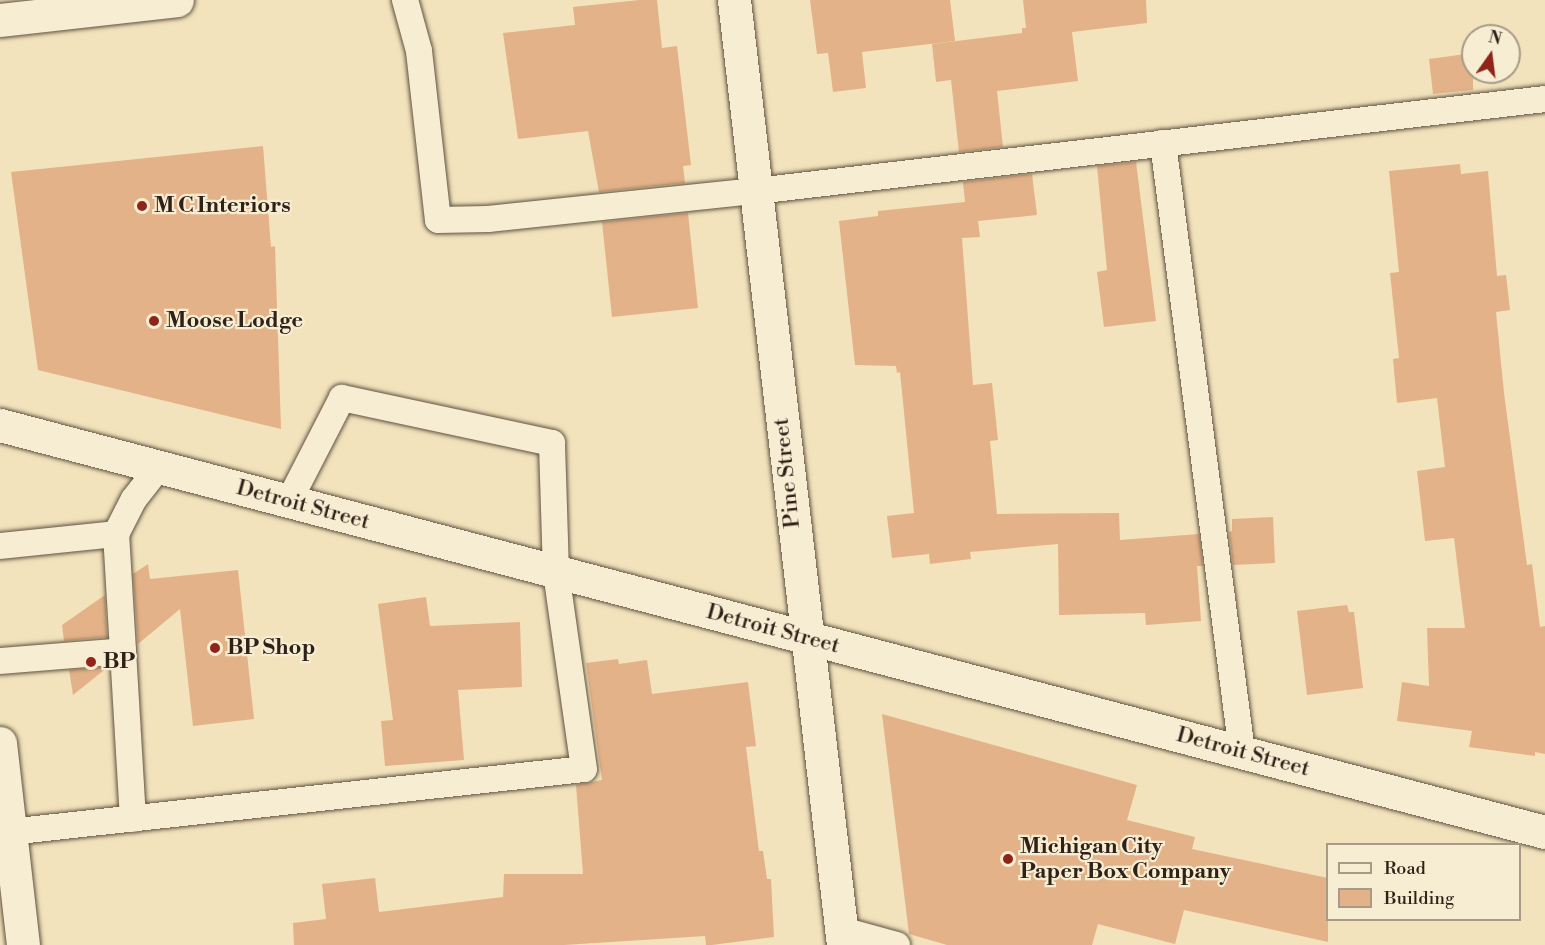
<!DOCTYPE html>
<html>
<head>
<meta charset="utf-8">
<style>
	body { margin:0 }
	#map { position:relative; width:1545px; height:945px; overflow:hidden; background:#f2e3bc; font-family:"Libre Bodoni",serif }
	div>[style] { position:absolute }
	.building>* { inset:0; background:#e4b288 }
	.roads { filter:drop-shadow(0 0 2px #605241) drop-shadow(0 0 2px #605241) }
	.lane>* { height:26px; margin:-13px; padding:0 13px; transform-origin:13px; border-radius:13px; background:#f7edd3 }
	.street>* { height:33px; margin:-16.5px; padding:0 16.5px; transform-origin:16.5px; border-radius:16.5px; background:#f7edd3 }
	.secondary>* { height:33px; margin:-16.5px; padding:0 16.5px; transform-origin:16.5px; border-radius:16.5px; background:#f7edd3 }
	.dots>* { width:16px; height:16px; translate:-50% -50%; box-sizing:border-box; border:3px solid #f7edd3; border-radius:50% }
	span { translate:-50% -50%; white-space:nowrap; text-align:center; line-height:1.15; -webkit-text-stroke:4.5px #f7edd3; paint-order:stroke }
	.poi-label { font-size:22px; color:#302118; font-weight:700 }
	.left { translate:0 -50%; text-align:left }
	.street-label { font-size:22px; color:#302118 }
	.legend { position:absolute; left:1326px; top:843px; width:195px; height:78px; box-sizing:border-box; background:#f7edd3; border:2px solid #a79b88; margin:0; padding:8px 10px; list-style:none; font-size:18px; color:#302118 }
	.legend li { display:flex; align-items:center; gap:12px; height:30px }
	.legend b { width:30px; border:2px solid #a79b88 }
	.north { position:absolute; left:1461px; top:24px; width:60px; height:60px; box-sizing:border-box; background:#f7edd3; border:2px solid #a79b88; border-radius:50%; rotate:14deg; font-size:16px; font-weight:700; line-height:24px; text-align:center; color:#302118 }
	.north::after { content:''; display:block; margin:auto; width:21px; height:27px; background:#8f2418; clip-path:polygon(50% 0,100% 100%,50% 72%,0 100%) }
</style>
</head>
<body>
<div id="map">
	<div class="building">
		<i style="clip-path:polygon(639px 0,657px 0,662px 48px,677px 46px,691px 165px,683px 166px,685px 183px,599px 192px,588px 131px,518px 139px,503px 33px,575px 25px,573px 7px)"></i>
		<i style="clip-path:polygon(810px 0,950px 0,955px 41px,862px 52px,866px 88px,833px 92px,828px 53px,817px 54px)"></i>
		<i style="clip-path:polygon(1023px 0,1146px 0,1147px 23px,1072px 32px,1078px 81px,997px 91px,1003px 147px,959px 152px,951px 80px,936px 82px,932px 44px,1022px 33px,1022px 28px,1026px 28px)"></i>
		<i style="clip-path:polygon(1473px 53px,1473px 90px,1433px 94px,1429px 59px)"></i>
		<i style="clip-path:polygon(263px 146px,271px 247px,275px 246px,281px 429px,38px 370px,11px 172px)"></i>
		<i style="clip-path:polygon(1136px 162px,1156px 321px,1104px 327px,1097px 272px,1107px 270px,1097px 166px)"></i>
		<i style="clip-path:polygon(1460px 164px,1461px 174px,1488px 171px,1497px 276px,1506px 275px,1510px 310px,1496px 312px,1504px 393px,1527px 565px,1532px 564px,1540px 627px,1545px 626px,1545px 754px,1535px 752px,1535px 756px,1469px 747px,1472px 731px,1397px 721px,1402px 682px,1429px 686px,1427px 628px,1465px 628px,1454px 538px,1425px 541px,1417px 471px,1445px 467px,1437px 398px,1397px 403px,1393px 359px,1399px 358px,1390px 273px,1399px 272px,1389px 171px)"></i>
		<i style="clip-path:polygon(1032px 174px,1037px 215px,978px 221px,980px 237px,962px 238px,973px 385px,992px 383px,998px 440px,990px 441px,997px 514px,1119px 513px,1120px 540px,1199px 534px,1203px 566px,1197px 566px,1201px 621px,1146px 625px,1145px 613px,1059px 615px,1058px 544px,970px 552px,971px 559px,930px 564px,929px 554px,892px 558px,887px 516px,914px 513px,900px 372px,897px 373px,896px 366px,855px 365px,839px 221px,878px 216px,878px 211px,965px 202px,963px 182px)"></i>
		<i style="clip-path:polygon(688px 213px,698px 308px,612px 317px,602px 222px)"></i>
		<i style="clip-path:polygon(1273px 517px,1275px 563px,1233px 565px,1229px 532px,1232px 531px,1232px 519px)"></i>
		<i style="clip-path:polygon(148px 564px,150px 579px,238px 570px,254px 719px,193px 726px,180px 609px,138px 644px,133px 574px)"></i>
		<i style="clip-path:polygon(105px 595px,107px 637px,64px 641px,62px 625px)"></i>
		<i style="clip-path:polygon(426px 597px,430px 626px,520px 622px,522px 687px,458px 690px,464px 760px,385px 766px,381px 721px,393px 720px,378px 604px)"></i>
		<i style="clip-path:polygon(1347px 605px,1349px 612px,1354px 612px,1363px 688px,1307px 695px,1297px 611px)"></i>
		<i style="clip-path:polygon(618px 659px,619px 664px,647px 660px,652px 694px,748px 682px,756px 746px,746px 747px,759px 851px,763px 851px,767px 879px,771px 879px,774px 937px,712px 945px,706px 945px,705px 936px,564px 945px,294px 945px,293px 923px,326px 919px,322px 884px,375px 878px,379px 912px,503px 897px,504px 874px,583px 874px,576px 785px,602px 780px,586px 663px)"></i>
		<i style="clip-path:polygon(108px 667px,73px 695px,69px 670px)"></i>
		<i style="clip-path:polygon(882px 714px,1137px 785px,1127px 820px,1195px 837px,1192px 849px,1328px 878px,1328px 942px,1184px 910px,1175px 944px,1098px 924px,1092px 945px,947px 945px,909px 934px)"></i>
	</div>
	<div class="roads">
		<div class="lane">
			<i style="left:405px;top:0;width:53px;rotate:74.6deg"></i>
			<i style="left:419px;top:51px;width:170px;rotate:83.6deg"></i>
			<i style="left:438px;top:220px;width:50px;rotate:-1.1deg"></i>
			<i style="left:488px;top:219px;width:269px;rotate:-6deg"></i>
			<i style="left:756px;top:191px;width:794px;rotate:-6.65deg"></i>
			<i style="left:1163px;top:143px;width:614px;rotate:82.61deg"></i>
			<i style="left:0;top:546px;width:117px;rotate:-5.9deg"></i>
			<i style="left:123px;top:651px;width:117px;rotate:-93.4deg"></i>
			<i style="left:116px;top:534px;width:39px;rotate:-63deg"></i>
			<i style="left:134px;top:499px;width:41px;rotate:-52deg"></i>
			<i style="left:0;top:661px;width:123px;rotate:-4.6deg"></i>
			<i style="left:123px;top:651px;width:168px;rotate:86.6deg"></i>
			<i style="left:0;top:833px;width:587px;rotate:-6.25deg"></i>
			<i style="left:584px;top:769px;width:199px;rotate:-98.1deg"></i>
			<i style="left:556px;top:572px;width:129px;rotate:-91.8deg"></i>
			<i style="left:552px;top:443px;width:215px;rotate:-167.9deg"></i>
			<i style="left:342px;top:398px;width:116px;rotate:117.2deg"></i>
			<i style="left:842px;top:930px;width:57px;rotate:15.3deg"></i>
		</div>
		<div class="street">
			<i style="left:734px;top:0;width:951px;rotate:83.42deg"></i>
			<i style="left:0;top:425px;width:1598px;rotate:14.76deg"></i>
		</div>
		<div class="secondary">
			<i style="left:0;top:20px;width:178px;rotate:-6.4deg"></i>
			<i style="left:0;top:743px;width:203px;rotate:83.5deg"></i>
		</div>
	</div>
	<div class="dots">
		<i style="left:142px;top:206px;background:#8f2418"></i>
		<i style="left:154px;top:321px;background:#8f2418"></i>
		<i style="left:215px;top:648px;background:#8f2418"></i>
		<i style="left:91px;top:662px;background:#8f2418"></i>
		<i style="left:1008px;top:859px;background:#8f2418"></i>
	</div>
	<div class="poi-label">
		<span class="left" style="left:154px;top:206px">M C Interiors</span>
		<span class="left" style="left:166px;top:321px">Moose Lodge</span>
		<span class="left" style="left:227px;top:648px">BP Shop</span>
		<span class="left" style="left:103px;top:662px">BP</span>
		<span class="left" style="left:1020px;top:859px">Michigan City<br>Paper Box Company</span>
	</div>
	<div class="street-label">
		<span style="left:787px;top:473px;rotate:-96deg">Pine Street</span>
		<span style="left:303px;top:505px;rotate:15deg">Detroit Street</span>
		<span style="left:773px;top:629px;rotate:15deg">Detroit Street</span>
		<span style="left:1243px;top:752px;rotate:15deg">Detroit Street</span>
	</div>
	<ul class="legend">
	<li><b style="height:8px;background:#f7edd3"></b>Road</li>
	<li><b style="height:16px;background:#e4b288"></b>Building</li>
	</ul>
	<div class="north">N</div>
</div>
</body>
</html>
